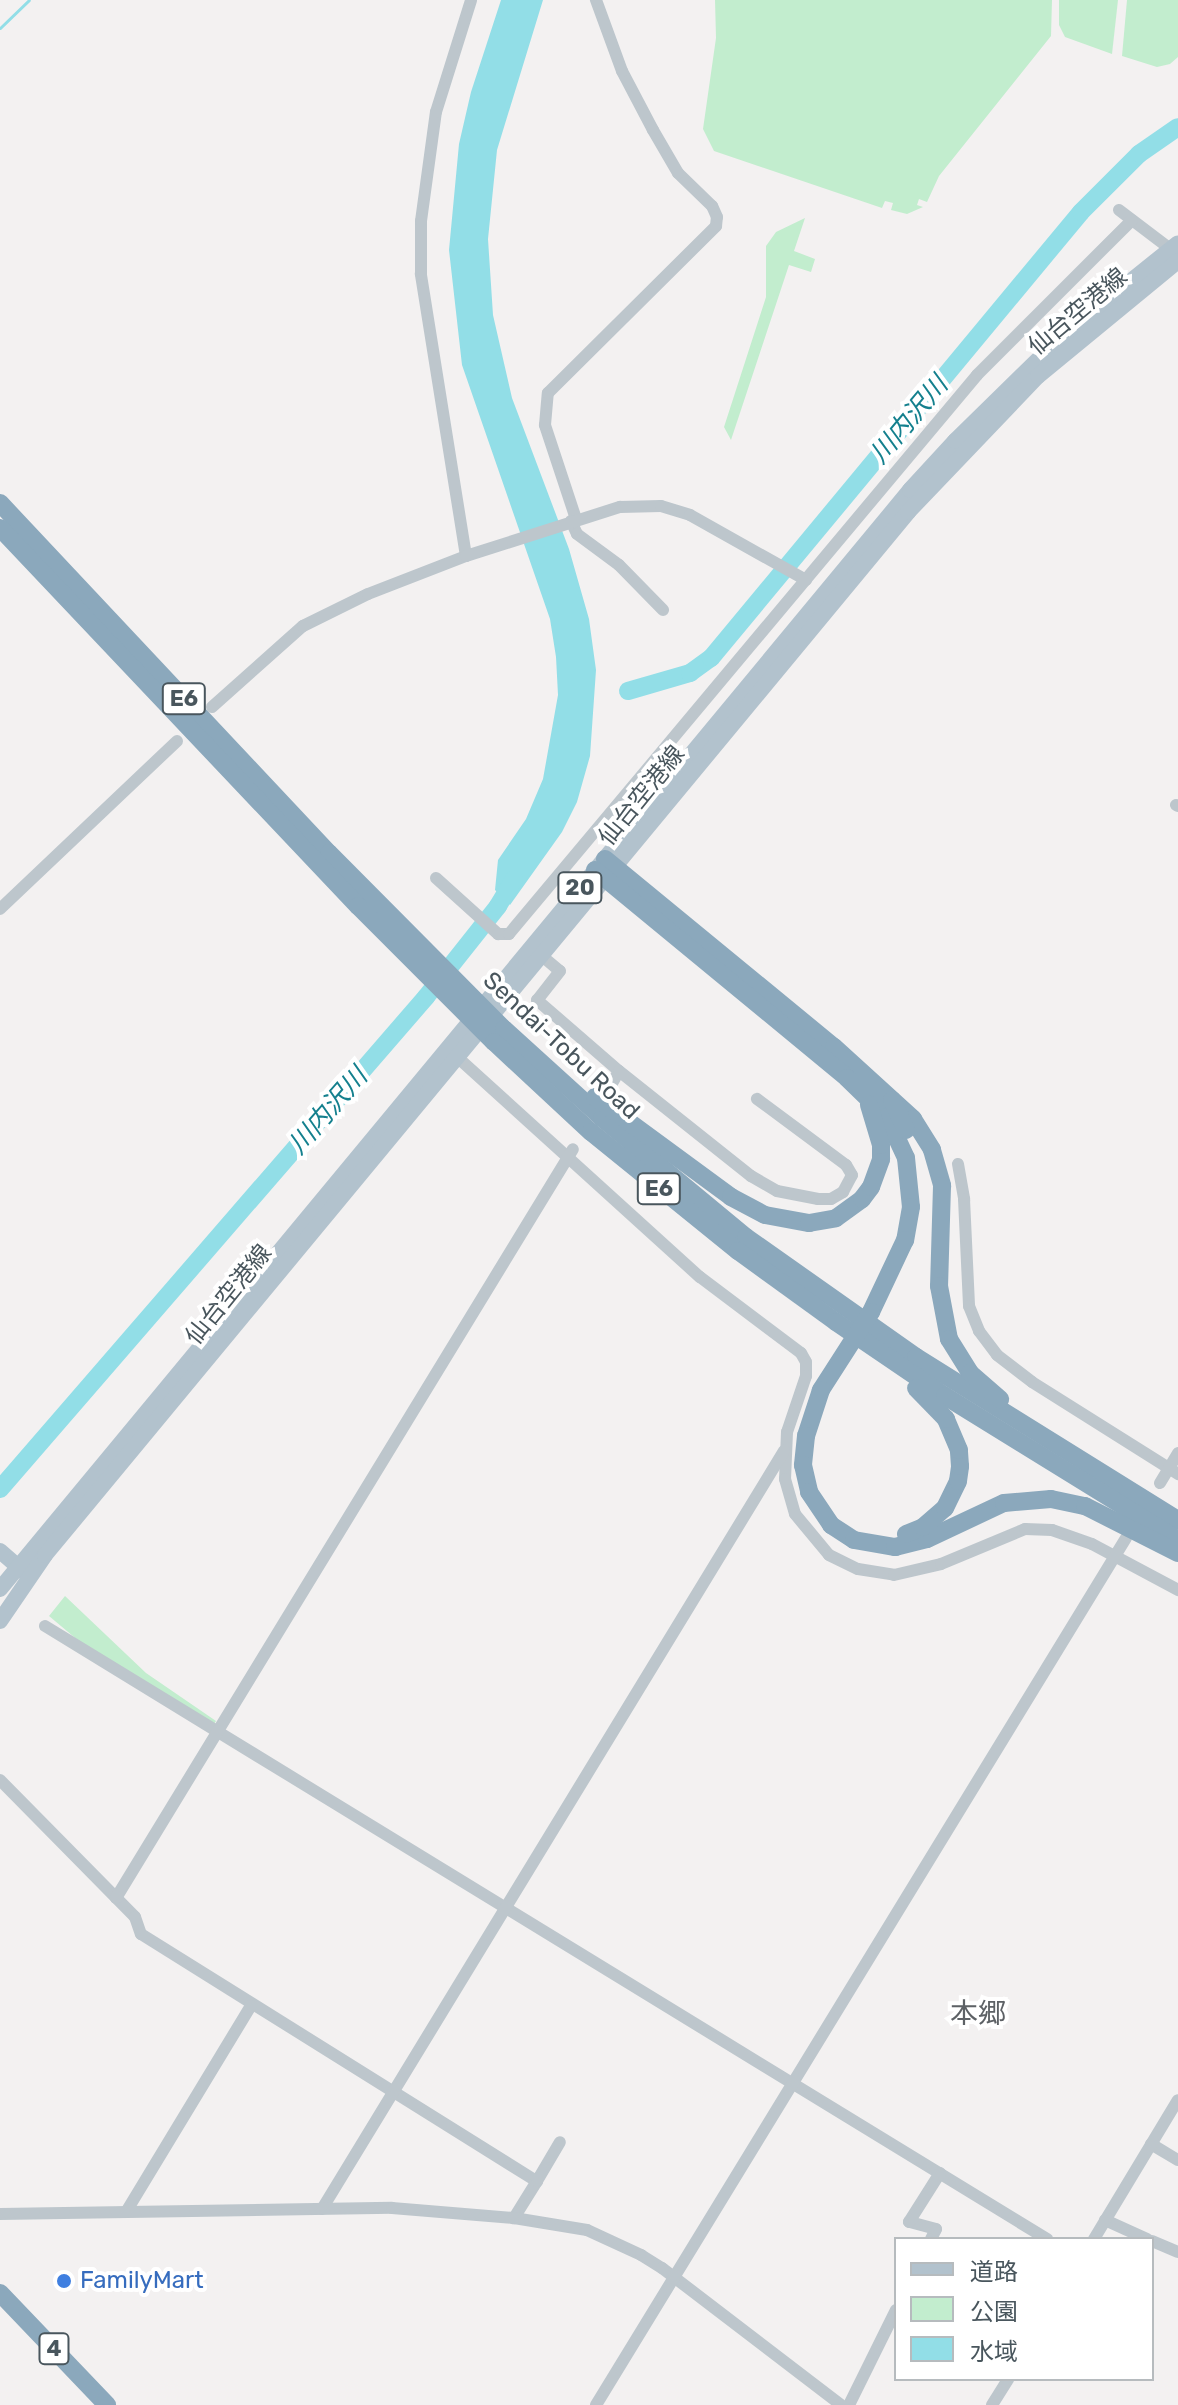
<!DOCTYPE html>
<html>
<head>
<meta charset="utf-8">
<style>
	body { margin:0 }
	#map { position:relative; width:1178px; height:2405px; overflow:hidden; background:#f3f1f1; font-family:Rubik,"Noto Sans JP",sans-serif }
	div>[style] { position:absolute }
	.green>* { inset:0; background:#c2edce }
	.water>* { inset:0; background:#92dee7 }
	.stream>* { height:3px; margin:-1.5px; padding:0 1.5px; transform-origin:1.5px; border-radius:1.5px; background:#92dee7 }
	.river>* { height:18px; margin:-9px; padding:0 9px; transform-origin:9px; border-radius:9px; background:#92dee7 }
	.minor>* { height:12px; margin:-6px; padding:0 6px; transform-origin:6px; border-radius:6px; background:#bdc6cc }
	.major>* { height:16px; margin:-8px; padding:0 8px; transform-origin:8px; border-radius:8px; background:#b2c2cd }
	.highway>* { height:18px; margin:-9px; padding:0 9px; transform-origin:9px; border-radius:9px; background:#8ba8bc }
	.dots>* { width:22px; height:22px; translate:-50% -50%; box-sizing:border-box; border:4px solid #fff; border-radius:50% }
	span { translate:-50% -50%; white-space:nowrap; text-align:center; line-height:1.15; -webkit-text-stroke:8px #fff; paint-order:stroke }
	.shield-label span { padding:2px 6px; background:#fff; border:2px solid; border-radius:6px; -webkit-text-stroke-width:0 }
	.shield-label { font-size:22px; color:#49565d; font-weight:700 }
	.street-label { font-size:24px; color:#49565d }
	.shop-label { font-size:24px; color:#366cbe }
	.left { translate:0 -50%; text-align:left }
	.water-label { font-size:26px; color:#14808e; font-style:italic }
	.quarter-label { font-size:28px; color:#5d6165 }
	.legend { position:absolute; left:894px; top:2237px; width:260px; height:144px; box-sizing:border-box; background:#fff; border:2px solid #b6bbbe; margin:0; padding:10px 14px; list-style:none; font-size:24px; color:#49565d }
	.legend li { display:flex; align-items:center; gap:16px; height:40px }
	.legend b { width:40px; border:2px solid #b6bbbe }
</style>
</head>
<body>
<div id="map">
	<div class="green">
		<i style="clip-path:polygon(715px 0,1052px 0,1051px 36px,939px 176px,927px 202px,919px 199px,917px 205px,923px 207px,907px 214px,891px 210px,893px 203px,885px 201px,882px 208px,714px 151px,703px 129px,716px 38px)"></i>
		<i style="clip-path:polygon(1059px 0,1118px 0,1112px 54px,1065px 37px,1059px 25px)"></i>
		<i style="clip-path:polygon(1127px 0,1178px 0,1178px 57px,1170px 64px,1157px 67px,1122px 56px)"></i>
		<i style="clip-path:polygon(805px 218px,794px 251px,815px 259px,811px 272px,789px 265px,731px 440px,724px 427px,766px 297px,766px 246px,776px 232px)"></i>
		<i style="clip-path:polygon(65px 1596px,146px 1673px,216px 1721px,214px 1724px,86px 1647px,49px 1616px)"></i>
	</div>
	<div class="water">
		<i style="clip-path:polygon(501px 0,543px 0,497px 150px,488px 239px,493px 315px,512px 398px,569px 549px,589px 619px,596px 670px,590px 756px,577px 802px,562px 832px,510px 905px,495px 890px,498px 860px,526px 819px,543px 779px,558px 695px,556px 657px,550px 619px,462px 365px,449px 250px,459px 144px,471px 92px)"></i>
	</div>
	<div class="stream">
		<i style="left:0;top:28px;width:40px;rotate:-44deg"></i>
	</div>
	<div class="river">
		<i style="left:628px;top:691px;width:65px;rotate:-16.2deg"></i>
		<i style="left:690px;top:673px;width:26px;rotate:-36deg"></i>
		<i style="left:711px;top:658px;width:579px;rotate:-50.32deg"></i>
		<i style="left:1081px;top:212px;width:82px;rotate:-45deg"></i>
		<i style="left:1139px;top:154px;width:47px;rotate:-34.7deg"></i>
		<i style="left:0;top:1489px;width:651px;rotate:-49.11deg"></i>
		<i style="left:426px;top:997px;width:116px;rotate:-51.6deg"></i>
		<i style="left:498px;top:906px;width:31px;rotate:-59deg"></i>
	</div>
	<div class="minor">
		<i style="left:1119px;top:210px;width:73px;rotate:37.2deg"></i>
		<i style="left:576px;top:519px;width:99px;rotate:-108.3deg"></i>
		<i style="left:545px;top:425px;width:32px;rotate:-85deg"></i>
		<i style="left:548px;top:393px;width:237px;rotate:-44.8deg"></i>
		<i style="left:716px;top:226px;width:9px;rotate:-84deg"></i>
		<i style="left:717px;top:217px;width:12px;rotate:-114deg"></i>
		<i style="left:712px;top:206px;width:47px;rotate:-135.9deg"></i>
		<i style="left:678px;top:173px;width:50px;rotate:-120.2deg"></i>
		<i style="left:653px;top:130px;width:67px;rotate:-117.7deg"></i>
		<i style="left:622px;top:71px;width:76px;rotate:-110.1deg"></i>
		<i style="left:571px;top:521px;width:14px;rotate:65deg"></i>
		<i style="left:577px;top:534px;width:52px;rotate:36.4deg"></i>
		<i style="left:619px;top:565px;width:63px;rotate:45.6deg"></i>
		<i style="left:466px;top:556px;width:286px;rotate:-99.1deg"></i>
		<i style="left:421px;top:274px;width:53px;rotate:-90deg"></i>
		<i style="left:421px;top:221px;width:110px;rotate:-82.2deg"></i>
		<i style="left:436px;top:112px;width:117px;rotate:-72.6deg"></i>
		<i style="left:212px;top:707px;width:122px;rotate:-41.7deg"></i>
		<i style="left:303px;top:626px;width:72px;rotate:-26.2deg"></i>
		<i style="left:368px;top:594px;width:105px;rotate:-21.2deg"></i>
		<i style="left:466px;top:556px;width:162px;rotate:-17.7deg"></i>
		<i style="left:620px;top:507px;width:41px;rotate:-1.4deg"></i>
		<i style="left:661px;top:506px;width:30px;rotate:17deg"></i>
		<i style="left:690px;top:515px;width:133px;rotate:29.3deg"></i>
		<i style="left:1176px;top:805px;width:2px;rotate:27deg"></i>
		<i style="left:436px;top:878px;width:84px;rotate:42.1deg"></i>
		<i style="left:498px;top:934px;width:11px"></i>
		<i style="left:509px;top:934px;width:729px;rotate:-50.06deg"></i>
		<i style="left:977px;top:375px;width:219px;rotate:-45deg"></i>
		<i style="left:0;top:909px;width:244px;rotate:-43.5deg"></i>
		<i style="left:542px;top:956px;width:23px;rotate:40deg"></i>
		<i style="left:560px;top:971px;width:37px;rotate:128deg"></i>
		<i style="left:537px;top:1000px;width:108px;rotate:40.9deg"></i>
		<i style="left:456px;top:1056px;width:329px;rotate:42.2deg"></i>
		<i style="left:700px;top:1277px;width:126px;rotate:37deg"></i>
		<i style="left:801px;top:1353px;width:10px;rotate:61deg"></i>
		<i style="left:806px;top:1362px;width:14px;rotate:90deg"></i>
		<i style="left:806px;top:1376px;width:59px;rotate:108.7deg"></i>
		<i style="left:787px;top:1432px;width:47px;rotate:92.4deg"></i>
		<i style="left:785px;top:1479px;width:36px;rotate:74deg"></i>
		<i style="left:795px;top:1514px;width:53px;rotate:50.3deg"></i>
		<i style="left:829px;top:1555px;width:32px;rotate:26deg"></i>
		<i style="left:858px;top:1569px;width:36px;rotate:9deg"></i>
		<i style="left:894px;top:1575px;width:48px;rotate:-13.2deg"></i>
		<i style="left:941px;top:1564px;width:91px;rotate:-22.6deg"></i>
		<i style="left:1025px;top:1529px;width:27px;rotate:2deg"></i>
		<i style="left:1052px;top:1530px;width:42px;rotate:19.3deg"></i>
		<i style="left:1092px;top:1544px;width:98px;rotate:28.1deg"></i>
		<i style="left:611px;top:1085px;width:16px;rotate:-60deg"></i>
		<i style="left:619px;top:1071px;width:169px;rotate:38.5deg"></i>
		<i style="left:751px;top:1176px;width:30px;rotate:30deg"></i>
		<i style="left:777px;top:1191px;width:42px;rotate:11deg"></i>
		<i style="left:818px;top:1199px;width:13px"></i>
		<i style="left:831px;top:1199px;width:14px;rotate:-30deg"></i>
		<i style="left:843px;top:1192px;width:19px;rotate:-62deg"></i>
		<i style="left:852px;top:1175px;width:12px;rotate:-121deg"></i>
		<i style="left:846px;top:1165px;width:111px;rotate:-143.4deg"></i>
		<i style="left:958px;top:1164px;width:36px;rotate:80deg"></i>
		<i style="left:964px;top:1199px;width:107px;rotate:87.3deg"></i>
		<i style="left:969px;top:1306px;width:27px;rotate:68deg"></i>
		<i style="left:979px;top:1331px;width:30px;rotate:53deg"></i>
		<i style="left:997px;top:1355px;width:44px;rotate:37.6deg"></i>
		<i style="left:1032px;top:1382px;width:173px;rotate:32.2deg"></i>
		<i style="left:1160px;top:1483px;width:35px;rotate:-59deg"></i>
		<i style="left:45px;top:1626px;width:1175px;rotate:31.46deg"></i>
		<i style="left:0;top:1780px;width:192px;rotate:45.4deg"></i>
		<i style="left:135px;top:1917px;width:18px;rotate:71deg"></i>
		<i style="left:141px;top:1934px;width:467px;rotate:32deg"></i>
		<i style="left:537px;top:2181px;width:44px;rotate:121.9deg"></i>
		<i style="left:116px;top:1898px;width:877px;rotate:-58.61deg"></i>
		<i style="left:1151px;top:2144px;width:31px;rotate:31deg"></i>
		<i style="left:537px;top:2181px;width:45px;rotate:-59.5deg"></i>
		<i style="left:322px;top:2209px;width:888px;rotate:-58.64deg"></i>
		<i style="left:126px;top:2212px;width:241px;rotate:-58.8deg"></i>
		<i style="left:0;top:2214px;width:392px;rotate:-0.9deg"></i>
		<i style="left:392px;top:2208px;width:122px;rotate:4.7deg"></i>
		<i style="left:514px;top:2218px;width:74px;rotate:9.3deg"></i>
		<i style="left:587px;top:2230px;width:60px;rotate:24.8deg"></i>
		<i style="left:641px;top:2255px;width:25px;rotate:32deg"></i>
		<i style="left:662px;top:2268px;width:225px;rotate:37.4deg"></i>
		<i style="left:1105px;top:2220px;width:46px;rotate:24.3deg"></i>
		<i style="left:931px;top:2239px;width:11px;rotate:-63deg"></i>
		<i style="left:936px;top:2229px;width:28px;rotate:-165deg"></i>
		<i style="left:909px;top:2222px;width:58px;rotate:-57.7deg"></i>
		<i style="left:1094px;top:2239px;width:162px;rotate:-58.9deg"></i>
		<i style="left:1152px;top:2241px;width:28px;rotate:23deg"></i>
		<i style="left:596px;top:2405px;width:1016px;rotate:-58.56deg"></i>
		<i style="left:849px;top:2405px;width:106px;rotate:-63.7deg"></i>
		<i style="left:992px;top:2405px;width:31px;rotate:-58deg"></i>
	</div>
	<div class="major">
		<i style="left:0;top:1551px;width:32px;rotate:41deg"></i>
		<i style="left:0;top:1589px;width:1427px;rotate:-50.37deg"></i>
		<i style="left:910px;top:490px;width:67px;rotate:-47.4deg"></i>
		<i style="left:955px;top:441px;width:147px;rotate:-44.4deg"></i>
		<i style="left:1060px;top:338px;width:151px;rotate:-38.8deg"></i>
		<i style="left:0;top:1621px;width:80px;rotate:-55.7deg"></i>
		<i style="left:45px;top:1555px;width:1354px;rotate:-50.39deg"></i>
		<i style="left:908px;top:512px;width:188px;rotate:-46.3deg"></i>
		<i style="left:1038px;top:376px;width:181px;rotate:-39.4deg"></i>
	</div>
	<div class="highway">
		<i style="left:0;top:503px;width:480px;rotate:46.8deg"></i>
		<i style="left:329px;top:853px;width:248px;rotate:45.2deg"></i>
		<i style="left:504px;top:1029px;width:132px;rotate:42.2deg"></i>
		<i style="left:602px;top:1118px;width:187px;rotate:39.6deg"></i>
		<i style="left:746px;top:1237px;width:208px;rotate:35.2deg"></i>
		<i style="left:916px;top:1357px;width:309px;rotate:31.9deg"></i>
		<i style="left:0;top:528px;width:521px;rotate:46.56deg"></i>
		<i style="left:358px;top:906px;width:192px;rotate:45deg"></i>
		<i style="left:494px;top:1042px;width:132px;rotate:42.9deg"></i>
		<i style="left:591px;top:1132px;width:189px;rotate:39deg"></i>
		<i style="left:738px;top:1251px;width:121px;rotate:35.9deg"></i>
		<i style="left:836px;top:1322px;width:132px;rotate:34.2deg"></i>
		<i style="left:945px;top:1396px;width:274px;rotate:31.7deg"></i>
		<i style="left:605px;top:859px;width:296px;rotate:39.4deg"></i>
		<i style="left:834px;top:1047px;width:107px;rotate:42.3deg"></i>
		<i style="left:913px;top:1119px;width:36px;rotate:58deg"></i>
		<i style="left:932px;top:1150px;width:37px;rotate:74deg"></i>
		<i style="left:942px;top:1186px;width:100px;rotate:91.7deg"></i>
		<i style="left:939px;top:1286px;width:54px;rotate:79.3deg"></i>
		<i style="left:949px;top:1339px;width:40px;rotate:58deg"></i>
		<i style="left:970px;top:1373px;width:40px;rotate:41deg"></i>
		<i style="left:595px;top:870px;width:327px;rotate:39.5deg"></i>
		<i style="left:847px;top:1078px;width:56px;rotate:44.3deg"></i>
		<i style="left:887px;top:1117px;width:45px;rotate:65.1deg"></i>
		<i style="left:906px;top:1158px;width:49px;rotate:84.2deg"></i>
		<i style="left:911px;top:1207px;width:34px;rotate:100deg"></i>
		<i style="left:905px;top:1240px;width:80px;rotate:115.3deg"></i>
		<i style="left:871px;top:1312px;width:93px;rotate:122.7deg"></i>
		<i style="left:821px;top:1390px;width:48px;rotate:108.1deg"></i>
		<i style="left:806px;top:1436px;width:29px;rotate:96deg"></i>
		<i style="left:803px;top:1465px;width:28px;rotate:77deg"></i>
		<i style="left:809px;top:1492px;width:40px;rotate:56deg"></i>
		<i style="left:831px;top:1525px;width:27px;rotate:33deg"></i>
		<i style="left:854px;top:1540px;width:42px;rotate:9.7deg"></i>
		<i style="left:895px;top:1547px;width:33px;rotate:-14deg"></i>
		<i style="left:927px;top:1539px;width:85px;rotate:-25.1deg"></i>
		<i style="left:1004px;top:1503px;width:47px;rotate:-4.9deg"></i>
		<i style="left:1051px;top:1499px;width:35px;rotate:12deg"></i>
		<i style="left:1085px;top:1506px;width:104px;rotate:26.8deg"></i>
		<i style="left:595px;top:1097px;width:169px;rotate:36.3deg"></i>
		<i style="left:731px;top:1197px;width:38px;rotate:28deg"></i>
		<i style="left:765px;top:1215px;width:45px;rotate:10.3deg"></i>
		<i style="left:809px;top:1223px;width:27px;rotate:-10deg"></i>
		<i style="left:836px;top:1218px;width:32px;rotate:-36deg"></i>
		<i style="left:862px;top:1199px;width:15px;rotate:-53deg"></i>
		<i style="left:871px;top:1187px;width:30px;rotate:-70deg"></i>
		<i style="left:881px;top:1159px;width:14px;rotate:-90deg"></i>
		<i style="left:881px;top:1145px;width:42px;rotate:-106.7deg"></i>
		<i style="left:892px;top:1100px;width:33px;rotate:65deg"></i>
		<i style="left:906px;top:1534px;width:18px;rotate:-22deg"></i>
		<i style="left:923px;top:1527px;width:29px;rotate:-41deg"></i>
		<i style="left:945px;top:1508px;width:30px;rotate:-64deg"></i>
		<i style="left:958px;top:1481px;width:15px;rotate:-82deg"></i>
		<i style="left:960px;top:1466px;width:16px;rotate:-94deg"></i>
		<i style="left:959px;top:1450px;width:34px;rotate:-113deg"></i>
		<i style="left:946px;top:1419px;width:43px;rotate:-134.1deg"></i>
		<i style="left:0;top:2293px;width:155px;rotate:46.3deg"></i>
	</div>
	<div class="dots">
		<i style="left:64px;top:2281px;background:#3f7fe0"></i>
	</div>
	<div class="shield-label">
		<span style="left:184px;top:699px">E6</span>
		<span style="left:580px;top:888px">20</span>
		<span style="left:659px;top:1189px">E6</span>
		<span style="left:54px;top:2349px">4</span>
	</div>
	<div class="street-label">
		<span style="left:1078px;top:312px;rotate:-40deg">仙台空港線</span>
		<span style="left:642px;top:796px;rotate:-51deg">仙台空港線</span>
		<span style="left:561px;top:1046px;rotate:43deg">Sendai-Tobu Road</span>
		<span style="left:229px;top:1295px;rotate:-51deg">仙台空港線</span>
	</div>
	<div class="shop-label">
		<span class="left" style="left:80px;top:2281px">FamilyMart</span>
	</div>
	<div class="water-label">
		<span style="left:909px;top:420px;rotate:-50deg">川内沢川</span>
		<span style="left:328px;top:1111px;rotate:-49deg">川内沢川</span>
	</div>
	<div class="quarter-label">
		<span style="left:978px;top:2014px">本郷</span>
	</div>
	<ul class="legend">
	<li><b style="height:10px;background:#b2c2cd"></b>道路</li>
	<li><b style="height:22px;background:#c2edce"></b>公園</li>
	<li><b style="height:22px;background:#92dee7"></b>水域</li>
	</ul>
</div>
</body>
</html>
